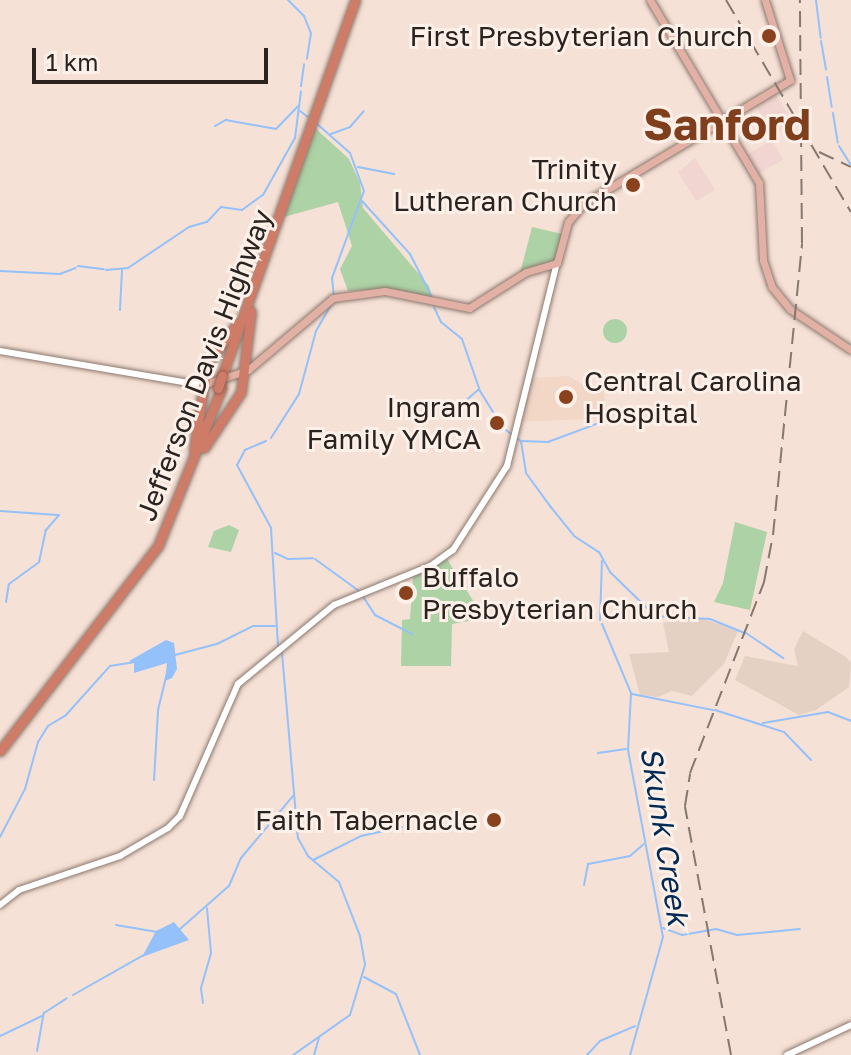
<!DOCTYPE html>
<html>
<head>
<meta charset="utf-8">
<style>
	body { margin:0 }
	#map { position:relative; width:851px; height:1055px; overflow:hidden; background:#f6e1d6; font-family:"Golos Text",sans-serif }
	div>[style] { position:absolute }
	.commercial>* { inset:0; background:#f0d5d0 }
	.industrial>* { inset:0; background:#e5d0c4 }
	.built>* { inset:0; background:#f2d6c6 }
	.green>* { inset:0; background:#acd2a6 }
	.round { border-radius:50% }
	.water>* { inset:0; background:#94c1fa }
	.stream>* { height:2px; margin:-1px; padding:0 1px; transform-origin:1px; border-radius:1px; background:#94c1fa }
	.roads { filter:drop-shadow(0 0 2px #8b786e) drop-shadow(0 0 2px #8b786e) }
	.secondary>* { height:6px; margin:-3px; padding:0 3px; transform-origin:3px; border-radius:3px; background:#fff }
	.primary>* { height:7px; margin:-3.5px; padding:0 3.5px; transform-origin:3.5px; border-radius:3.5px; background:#e2b0a4 }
	.highway>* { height:9px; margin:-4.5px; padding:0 4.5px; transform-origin:4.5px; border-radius:4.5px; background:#ce7b68 }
	.rail>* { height:2px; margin-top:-1px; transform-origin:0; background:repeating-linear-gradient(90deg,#857870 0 16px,transparent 0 24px) }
	.bridges { filter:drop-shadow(0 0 2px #955c4e) drop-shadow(0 0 2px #955c4e) }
	.highway-bridge>* { height:9px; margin:-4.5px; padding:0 4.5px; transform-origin:4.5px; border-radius:4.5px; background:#ce7b68 }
	.dots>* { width:22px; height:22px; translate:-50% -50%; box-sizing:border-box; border:4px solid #fdf0e9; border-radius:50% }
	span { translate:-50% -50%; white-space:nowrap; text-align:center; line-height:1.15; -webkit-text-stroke:6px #fdf0e9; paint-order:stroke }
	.poi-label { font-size:28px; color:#2b231f }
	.right { translate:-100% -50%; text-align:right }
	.left { translate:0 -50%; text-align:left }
	.street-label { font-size:28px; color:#2b231f }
	.water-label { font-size:30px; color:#022954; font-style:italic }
	.town-label { font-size:44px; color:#7f3f1d; font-weight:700 }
	.scale { position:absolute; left:32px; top:48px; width:236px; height:36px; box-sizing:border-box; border:4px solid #2b231f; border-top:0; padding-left:10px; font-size:24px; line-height:28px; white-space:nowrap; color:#2b231f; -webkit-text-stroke:6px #fdf0e9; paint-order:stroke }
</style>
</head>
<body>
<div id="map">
	<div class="commercial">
		<i style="clip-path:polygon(774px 91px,793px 122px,774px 135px,754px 103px)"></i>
		<i style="clip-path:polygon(772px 140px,783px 160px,756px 175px,745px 156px)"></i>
		<i style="clip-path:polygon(695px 158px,715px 190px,696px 201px,678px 172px)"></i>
	</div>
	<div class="industrial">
		<i style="clip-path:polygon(698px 617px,738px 631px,724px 664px,692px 696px,672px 691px,658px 697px,640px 695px,629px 654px,669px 652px,663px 623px)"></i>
		<i style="clip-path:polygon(803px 631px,846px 657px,851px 663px,849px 687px,816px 710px,799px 715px,735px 680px,745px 656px,798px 666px,794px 649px)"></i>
	</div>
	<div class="built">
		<i style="clip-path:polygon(569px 376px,584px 385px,603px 385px,608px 418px,521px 422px,531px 378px)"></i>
	</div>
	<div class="green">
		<i style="clip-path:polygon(314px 127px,349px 159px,360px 183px,363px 208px,429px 286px,433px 301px,391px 289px,348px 291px,340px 269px,352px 246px,338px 202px,280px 218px)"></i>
		<i style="clip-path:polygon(532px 227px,562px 234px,556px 260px,520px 273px)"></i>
		<i class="round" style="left:603px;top:319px;width:24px;height:24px"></i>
		<i style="clip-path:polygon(735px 522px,767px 532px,750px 610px,714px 602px,723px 583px)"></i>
		<i style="clip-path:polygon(229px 525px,239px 530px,231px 552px,208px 547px,214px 531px)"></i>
		<i style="clip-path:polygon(447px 559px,484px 618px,452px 624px,451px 666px,401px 666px,402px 620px,410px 619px,413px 577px)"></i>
	</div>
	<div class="water">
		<i style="clip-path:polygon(166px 640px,174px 643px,177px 669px,172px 678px,165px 681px,167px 663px,134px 673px,134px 663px,129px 661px)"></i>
		<i style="clip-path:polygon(174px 922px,189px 940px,142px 957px,156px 931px)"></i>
	</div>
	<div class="stream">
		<i style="left:288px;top:0;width:23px;rotate:45deg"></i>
		<i style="left:304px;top:16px;width:18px;rotate:68deg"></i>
		<i style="left:311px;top:33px;width:26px;rotate:99deg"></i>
		<i style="left:816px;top:0;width:38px;rotate:83deg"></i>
		<i style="left:821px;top:41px;width:29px;rotate:80deg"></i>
		<i style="left:827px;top:77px;width:30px;rotate:81deg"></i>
		<i style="left:301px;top:86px;width:22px;rotate:-82deg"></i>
		<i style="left:300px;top:111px;width:10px;rotate:37deg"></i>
		<i style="left:833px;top:113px;width:30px;rotate:81deg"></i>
		<i style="left:316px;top:123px;width:45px;rotate:41.4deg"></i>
		<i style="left:350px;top:153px;width:40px;rotate:69.8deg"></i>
		<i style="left:364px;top:191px;width:93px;rotate:110.2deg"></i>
		<i style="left:332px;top:278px;width:18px;rotate:84deg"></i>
		<i style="left:215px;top:126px;width:13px;rotate:-29deg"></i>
		<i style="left:226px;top:120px;width:51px;rotate:10.2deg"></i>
		<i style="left:276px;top:129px;width:32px;rotate:-46deg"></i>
		<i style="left:331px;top:134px;width:20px;rotate:-20deg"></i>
		<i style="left:350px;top:127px;width:21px;rotate:-49deg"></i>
		<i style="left:839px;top:146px;width:22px;rotate:58deg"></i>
		<i style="left:358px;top:167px;width:37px;rotate:11deg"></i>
		<i style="left:362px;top:201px;width:72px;rotate:47.8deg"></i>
		<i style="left:410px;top:254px;width:48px;rotate:62.9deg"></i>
		<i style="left:78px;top:266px;width:26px;rotate:7deg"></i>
		<i style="left:106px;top:270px;width:22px;rotate:-5deg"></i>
		<i style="left:128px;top:268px;width:73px;rotate:-33.9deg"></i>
		<i style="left:189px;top:227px;width:19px;rotate:-16deg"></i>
		<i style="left:207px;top:222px;width:21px;rotate:-47deg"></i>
		<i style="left:221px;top:207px;width:21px;rotate:8deg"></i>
		<i style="left:242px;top:210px;width:26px;rotate:-36deg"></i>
		<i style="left:263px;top:195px;width:65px;rotate:-60.7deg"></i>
		<i style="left:295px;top:138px;width:47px;rotate:-82.7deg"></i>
		<i style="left:0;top:271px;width:60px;rotate:2.9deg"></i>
		<i style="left:60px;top:274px;width:17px;rotate:-21deg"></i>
		<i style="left:434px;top:307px;width:17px;rotate:65deg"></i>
		<i style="left:441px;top:322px;width:27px;rotate:39deg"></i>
		<i style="left:462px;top:339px;width:55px;rotate:70.9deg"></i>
		<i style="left:480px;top:391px;width:44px;rotate:58.1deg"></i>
		<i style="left:503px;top:428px;width:22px;rotate:36deg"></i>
		<i style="left:521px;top:441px;width:32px;rotate:81deg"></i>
		<i style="left:526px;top:473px;width:41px;rotate:54deg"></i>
		<i style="left:550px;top:506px;width:38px;rotate:51deg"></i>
		<i style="left:574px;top:536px;width:30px;rotate:33deg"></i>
		<i style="left:599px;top:552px;width:23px;rotate:61deg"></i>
		<i style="left:610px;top:572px;width:57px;rotate:44.3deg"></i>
		<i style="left:120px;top:310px;width:40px;rotate:-87.1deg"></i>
		<i style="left:463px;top:403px;width:21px;rotate:-41deg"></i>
		<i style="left:271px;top:438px;width:52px;rotate:-57.5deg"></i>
		<i style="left:299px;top:394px;width:65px;rotate:-74.9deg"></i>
		<i style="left:316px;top:331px;width:34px;rotate:-60deg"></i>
		<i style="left:266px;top:441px;width:23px;rotate:157deg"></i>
		<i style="left:245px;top:450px;width:17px;rotate:118deg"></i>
		<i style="left:237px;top:465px;width:72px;rotate:61.6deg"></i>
		<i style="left:271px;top:528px;width:119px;rotate:86.6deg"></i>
		<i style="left:522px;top:441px;width:26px;rotate:2deg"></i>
		<i style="left:548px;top:442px;width:54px;rotate:-20.4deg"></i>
		<i style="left:0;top:511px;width:58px;rotate:3.9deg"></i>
		<i style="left:275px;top:553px;width:14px;rotate:25deg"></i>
		<i style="left:288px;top:559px;width:25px;rotate:-2deg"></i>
		<i style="left:315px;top:559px;width:54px;rotate:36deg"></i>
		<i style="left:362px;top:595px;width:24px;rotate:57deg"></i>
		<i style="left:375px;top:615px;width:42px;rotate:27.2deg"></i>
		<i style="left:6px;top:602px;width:18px;rotate:-81deg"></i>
		<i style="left:9px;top:584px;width:37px;rotate:-36deg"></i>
		<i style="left:39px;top:562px;width:33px;rotate:-78deg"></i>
		<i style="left:46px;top:530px;width:20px;rotate:-49deg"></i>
		<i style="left:652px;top:616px;width:58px;rotate:3deg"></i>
		<i style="left:710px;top:619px;width:38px;rotate:22deg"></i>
		<i style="left:600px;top:620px;width:59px;rotate:-88.1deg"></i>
		<i style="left:602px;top:624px;width:75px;rotate:67.2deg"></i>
		<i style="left:631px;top:693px;width:57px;rotate:93deg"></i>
		<i style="left:628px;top:750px;width:190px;rotate:79.4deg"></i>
		<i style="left:663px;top:937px;width:123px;rotate:105.6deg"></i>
		<i style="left:746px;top:633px;width:45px;rotate:34deg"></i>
		<i style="left:282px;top:653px;width:186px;rotate:85.1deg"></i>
		<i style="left:298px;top:838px;width:21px;rotate:61deg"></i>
		<i style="left:308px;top:856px;width:40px;rotate:40deg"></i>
		<i style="left:339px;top:882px;width:58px;rotate:68.7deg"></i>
		<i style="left:360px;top:936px;width:29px;rotate:80deg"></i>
		<i style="left:365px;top:965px;width:52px;rotate:106.7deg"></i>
		<i style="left:350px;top:1015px;width:70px;rotate:144.9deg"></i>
		<i style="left:175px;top:655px;width:43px;rotate:-14.7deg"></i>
		<i style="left:217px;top:644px;width:40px;rotate:-26.6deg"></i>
		<i style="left:253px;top:626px;width:22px"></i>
		<i style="left:632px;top:694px;width:83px;rotate:11.2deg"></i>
		<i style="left:715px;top:710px;width:72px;rotate:17.7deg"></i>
		<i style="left:784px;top:732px;width:39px;rotate:46deg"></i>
		<i style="left:763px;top:723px;width:66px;rotate:-9.6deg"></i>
		<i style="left:828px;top:712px;width:25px;rotate:21deg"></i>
		<i style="left:598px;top:753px;width:28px;rotate:-8deg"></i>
		<i style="left:154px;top:780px;width:70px;rotate:-86.7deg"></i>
		<i style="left:158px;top:710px;width:46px;rotate:-76.3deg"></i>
		<i style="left:0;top:837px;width:54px;rotate:-62.5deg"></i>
		<i style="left:25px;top:789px;width:49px;rotate:-74.5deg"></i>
		<i style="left:38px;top:742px;width:19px;rotate:-58deg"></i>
		<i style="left:48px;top:726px;width:21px;rotate:-31deg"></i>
		<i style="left:66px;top:715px;width:66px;rotate:-48.1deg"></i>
		<i style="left:110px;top:666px;width:24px;rotate:-9deg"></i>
		<i style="left:313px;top:860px;width:54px;rotate:-26.6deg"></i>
		<i style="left:361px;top:836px;width:42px;rotate:-12.4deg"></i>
		<i style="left:584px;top:885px;width:21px;rotate:-79deg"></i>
		<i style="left:588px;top:864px;width:43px;rotate:-10.8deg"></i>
		<i style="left:630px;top:856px;width:18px;rotate:-41deg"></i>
		<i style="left:116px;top:925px;width:42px;rotate:9.7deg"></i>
		<i style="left:663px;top:928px;width:20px;rotate:20deg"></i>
		<i style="left:682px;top:935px;width:35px;rotate:-10deg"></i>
		<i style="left:716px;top:929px;width:22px;rotate:16deg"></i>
		<i style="left:737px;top:935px;width:63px;rotate:-5.4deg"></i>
		<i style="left:180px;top:929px;width:65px;rotate:-41.3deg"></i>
		<i style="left:229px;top:886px;width:30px;rotate:-67deg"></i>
		<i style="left:241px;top:858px;width:81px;rotate:-50deg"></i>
		<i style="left:364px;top:977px;width:36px;rotate:28deg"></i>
		<i style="left:396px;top:994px;width:66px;rotate:68.5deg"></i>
		<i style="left:73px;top:995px;width:81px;rotate:-29.4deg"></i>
		<i style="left:203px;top:1003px;width:15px;rotate:-98deg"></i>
		<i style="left:201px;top:988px;width:36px;rotate:-74deg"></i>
		<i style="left:211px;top:953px;width:45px;rotate:-95.1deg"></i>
		<i style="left:0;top:1036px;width:47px;rotate:-25.5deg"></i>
		<i style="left:37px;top:1051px;width:39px;rotate:-80deg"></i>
		<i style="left:44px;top:1013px;width:27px;rotate:-33deg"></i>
		<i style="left:314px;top:1055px;width:19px;rotate:-74deg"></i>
		<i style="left:587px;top:1055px;width:19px;rotate:-47deg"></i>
		<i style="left:600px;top:1041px;width:38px;rotate:-23deg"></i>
	</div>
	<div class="roads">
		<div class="secondary">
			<i style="left:0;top:351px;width:205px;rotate:9.6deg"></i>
			<i style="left:0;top:905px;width:24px;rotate:-38deg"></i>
			<i style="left:19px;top:890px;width:107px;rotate:-18.6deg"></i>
			<i style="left:120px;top:856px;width:56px;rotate:-30.3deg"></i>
			<i style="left:168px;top:828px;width:17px;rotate:-45deg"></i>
			<i style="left:180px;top:816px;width:144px;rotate:-66.3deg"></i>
			<i style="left:238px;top:684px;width:124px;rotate:-39.5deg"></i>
			<i style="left:334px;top:605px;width:106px;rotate:-22.2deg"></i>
			<i style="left:432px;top:565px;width:26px;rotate:-36deg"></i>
			<i style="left:453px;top:550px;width:100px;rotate:-57.3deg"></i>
			<i style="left:507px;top:466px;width:209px;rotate:-76.2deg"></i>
			<i style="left:787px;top:1055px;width:71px;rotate:-25.1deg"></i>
		</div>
		<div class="primary">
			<i style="left:650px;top:0;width:213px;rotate:59.2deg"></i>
			<i style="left:759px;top:183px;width:77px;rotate:87deg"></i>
			<i style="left:763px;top:260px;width:28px;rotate:72deg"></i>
			<i style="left:772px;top:287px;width:28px;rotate:51deg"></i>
			<i style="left:790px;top:309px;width:73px;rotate:33.9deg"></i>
			<i style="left:202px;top:385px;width:48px;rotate:-18.1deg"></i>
			<i style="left:248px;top:370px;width:111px;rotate:-40.3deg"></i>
			<i style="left:333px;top:298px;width:52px;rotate:-7.7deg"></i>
			<i style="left:385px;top:291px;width:86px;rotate:11.4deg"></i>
			<i style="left:469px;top:308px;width:67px;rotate:-32.3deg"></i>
			<i style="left:526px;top:272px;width:32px;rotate:-16deg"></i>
			<i style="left:557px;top:263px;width:42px;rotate:-75deg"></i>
			<i style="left:568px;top:222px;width:23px;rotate:-50deg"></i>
			<i style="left:583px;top:204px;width:241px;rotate:-30.9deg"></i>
			<i style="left:790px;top:80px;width:84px;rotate:-107.4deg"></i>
		</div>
		<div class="highway">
			<i style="left:222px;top:376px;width:399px;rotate:-70.5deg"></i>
			<i style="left:204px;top:448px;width:67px;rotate:-56.5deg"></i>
			<i style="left:241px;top:392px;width:81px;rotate:-82.9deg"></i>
			<i style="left:194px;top:450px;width:87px;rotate:-81.4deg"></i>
			<i style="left:207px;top:364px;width:50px;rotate:-53.1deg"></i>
			<i style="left:0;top:751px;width:259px;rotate:-52.4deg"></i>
			<i style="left:158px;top:546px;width:171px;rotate:-68.1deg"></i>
		</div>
	</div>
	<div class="rail">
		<i style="left:726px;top:0;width:246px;rotate:59.5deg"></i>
		<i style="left:819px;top:152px;width:35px;rotate:25deg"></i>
		<i style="left:731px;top:1055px;width:253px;rotate:-100.5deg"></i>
		<i style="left:685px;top:806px;width:33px;rotate:-81deg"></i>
		<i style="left:690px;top:773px;width:205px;rotate:-68.8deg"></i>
		<i style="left:764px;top:582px;width:48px;rotate:-79.2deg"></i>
		<i style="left:773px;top:535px;width:293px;rotate:-84.3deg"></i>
		<i style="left:802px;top:243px;width:243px;rotate:-90.5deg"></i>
	</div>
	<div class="bridges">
		<div class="highway-bridge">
			<i style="left:218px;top:388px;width:13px;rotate:-72deg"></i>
		</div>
	</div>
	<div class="dots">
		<i style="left:769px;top:36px;background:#89421d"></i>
		<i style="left:633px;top:185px;background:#89421d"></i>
		<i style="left:566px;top:397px;background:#89421d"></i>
		<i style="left:497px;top:423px;background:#89421d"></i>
		<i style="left:406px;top:593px;background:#89421d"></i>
		<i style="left:494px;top:820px;background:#89421d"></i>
	</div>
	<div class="poi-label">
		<span class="right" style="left:753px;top:36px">First Presbyterian Church</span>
		<span class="right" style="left:617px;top:185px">Trinity<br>Lutheran Church</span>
		<span class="left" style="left:584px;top:397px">Central Carolina<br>Hospital</span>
		<span class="right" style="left:481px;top:423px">Ingram<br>Family YMCA</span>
		<span class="left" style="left:422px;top:593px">Buffalo<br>Presbyterian Church</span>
		<span class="right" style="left:478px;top:820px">Faith Tabernacle</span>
	</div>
	<div class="street-label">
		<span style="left:204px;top:365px;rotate:-69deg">Jefferson Davis Highway</span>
	</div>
	<div class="water-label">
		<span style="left:665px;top:836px;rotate:81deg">Skunk Creek</span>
	</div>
	<div class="town-label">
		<span style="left:727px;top:124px">Sanford</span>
	</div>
	<div class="scale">1 km</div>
</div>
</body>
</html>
